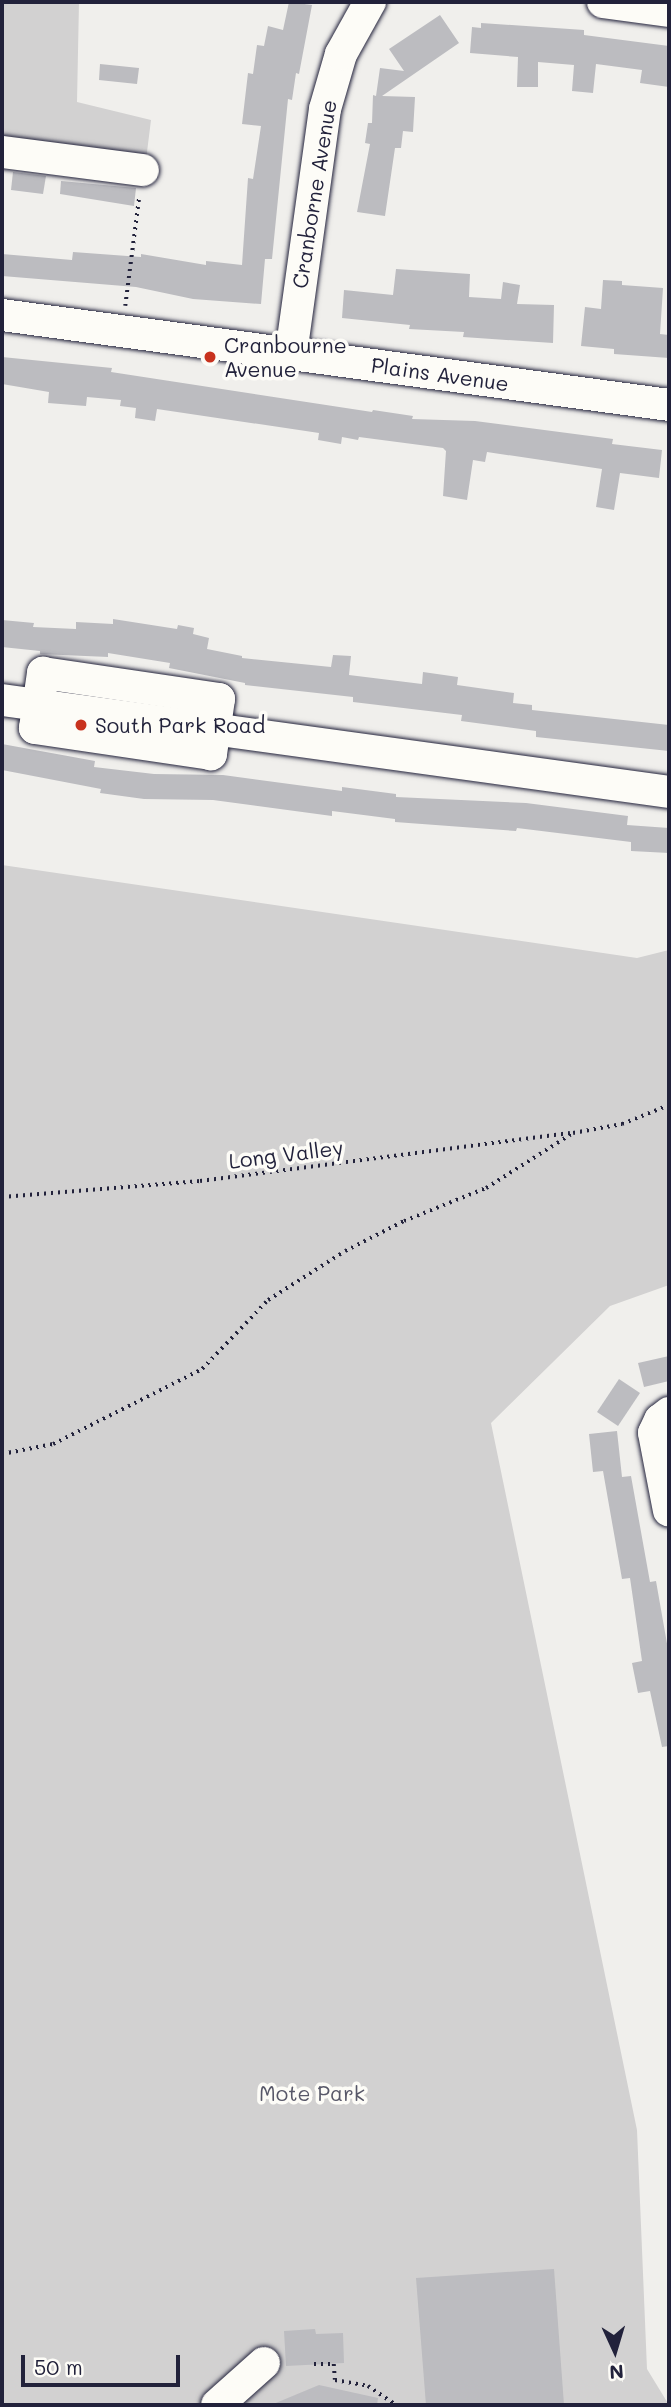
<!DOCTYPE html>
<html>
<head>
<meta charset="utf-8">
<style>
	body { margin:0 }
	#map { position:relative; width:671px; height:2407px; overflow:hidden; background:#f0efec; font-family:Mali,sans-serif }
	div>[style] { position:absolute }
	.green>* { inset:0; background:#d2d1d1 }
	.building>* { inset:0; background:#bcbcc0 }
	.path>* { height:3.5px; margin-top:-1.75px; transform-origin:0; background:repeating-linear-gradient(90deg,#22223b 0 2px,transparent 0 7px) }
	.roads { filter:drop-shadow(0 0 2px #22223b) drop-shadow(0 0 2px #22223b) }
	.minor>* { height:32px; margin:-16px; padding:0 16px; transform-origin:16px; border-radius:16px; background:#fdfcf7 }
	.dots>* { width:19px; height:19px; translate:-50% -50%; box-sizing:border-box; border:4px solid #fdfcf7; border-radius:50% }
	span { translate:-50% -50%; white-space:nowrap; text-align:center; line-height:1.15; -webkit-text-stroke:7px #fdfcf7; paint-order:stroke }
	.street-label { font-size:21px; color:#22223b }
	.poi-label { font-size:21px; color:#22223b }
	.left { translate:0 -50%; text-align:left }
	.park-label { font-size:21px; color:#575768 }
	.frame { position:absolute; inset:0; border:4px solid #22223b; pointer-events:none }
	.north { position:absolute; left:580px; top:2316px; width:70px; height:70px; -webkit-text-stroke:5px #fdfcf7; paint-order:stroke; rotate:176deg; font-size:19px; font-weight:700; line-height:28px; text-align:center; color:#22223b }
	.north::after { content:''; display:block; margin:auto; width:24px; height:32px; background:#22223b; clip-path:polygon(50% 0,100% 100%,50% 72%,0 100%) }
	.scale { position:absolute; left:21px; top:2355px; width:159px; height:32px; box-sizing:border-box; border:4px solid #22223b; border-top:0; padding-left:9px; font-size:21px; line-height:24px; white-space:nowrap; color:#22223b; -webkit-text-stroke:5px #fdfcf7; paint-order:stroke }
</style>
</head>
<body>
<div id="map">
	<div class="green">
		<i style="clip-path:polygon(2px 2px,79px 2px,77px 102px,151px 120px,146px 160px,2px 142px)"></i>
		<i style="clip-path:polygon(2px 865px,637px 958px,669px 950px,669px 1285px,610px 1306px,491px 1423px,637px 2130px,647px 2369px,669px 2405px,2px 2405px)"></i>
	</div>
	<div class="building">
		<i style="clip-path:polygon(289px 2px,312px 5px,299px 74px,296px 73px,292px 100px,288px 99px,272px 259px,265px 259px,261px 304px,193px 299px,136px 287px,2px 276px,2px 254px,72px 260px,73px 252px,141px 257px,141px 254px,206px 265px,206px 261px,242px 265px,248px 178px,253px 179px,261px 126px,242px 124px,248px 73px,253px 74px,257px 45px,264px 46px,268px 26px,283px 30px)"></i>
		<i style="clip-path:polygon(440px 15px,459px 43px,382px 96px,415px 97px,413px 132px,403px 131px,401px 148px,395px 148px,385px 216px,357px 212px,370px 144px,365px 143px,368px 123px,372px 123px,373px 95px,376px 96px,380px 68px,404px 71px,389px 49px)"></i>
		<i style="clip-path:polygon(481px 23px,584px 30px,584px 35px,669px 46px,669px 87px,640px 83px,642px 70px,596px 64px,593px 93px,572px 91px,574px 65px,538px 62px,538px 87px,517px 87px,518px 57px,470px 53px,472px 27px,481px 28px)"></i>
		<i style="clip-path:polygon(100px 64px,139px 68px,137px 84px,99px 80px)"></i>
		<i style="clip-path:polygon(13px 172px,46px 176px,43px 194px,11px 190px)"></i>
		<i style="clip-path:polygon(61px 181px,136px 188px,134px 206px,60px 194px)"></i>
		<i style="clip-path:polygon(396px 269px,470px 274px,469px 297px,501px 299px,503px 282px,520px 285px,517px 304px,554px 305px,553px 343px,463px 337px,464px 332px,409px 329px,410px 325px,342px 318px,344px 290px,393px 295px)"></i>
		<i style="clip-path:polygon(603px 280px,622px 281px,622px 285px,663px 288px,660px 334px,669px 335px,669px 358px,614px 354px,614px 349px,581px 346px,585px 307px,601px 309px)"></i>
		<i style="clip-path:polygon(2px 357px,112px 368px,111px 372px,372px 412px,373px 410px,413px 416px,412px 419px,475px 421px,613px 439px,612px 444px,662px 450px,659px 478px,620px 473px,614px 510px,596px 507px,602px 469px,487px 452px,485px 462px,473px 460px,467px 500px,443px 496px,446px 451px,443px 448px,359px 437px,358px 440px,342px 437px,341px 444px,318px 440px,319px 433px,157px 409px,155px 421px,135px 418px,136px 408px,120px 406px,121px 400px,87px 397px,86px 406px,48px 403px,49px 392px,2px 384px)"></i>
		<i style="clip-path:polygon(113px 619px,177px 629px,178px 625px,194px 628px,193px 634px,209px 638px,207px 649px,242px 656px,242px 658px,331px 667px,333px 655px,351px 656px,349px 675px,422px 684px,423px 672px,458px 677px,457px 685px,514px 693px,513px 703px,532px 705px,532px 710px,669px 725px,669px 751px,536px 737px,536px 731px,461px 721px,462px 715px,353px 702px,353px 697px,245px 685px,245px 683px,169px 668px,170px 663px,108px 653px,108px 657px,40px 654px,40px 651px,2px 647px,2px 620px,34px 623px,33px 627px,76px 629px,76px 622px,113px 624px)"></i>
		<i style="clip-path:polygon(2px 744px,95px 761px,94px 767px,154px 774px,223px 775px,342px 791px,342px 787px,396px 794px,396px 797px,526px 803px,628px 816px,627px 825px,669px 828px,669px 853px,631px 851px,631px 842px,517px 828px,516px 831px,395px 822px,395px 819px,332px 811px,332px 816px,213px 800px,144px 799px,100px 793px,101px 789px,2px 770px)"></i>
		<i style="clip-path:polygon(669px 1356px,669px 1381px,644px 1387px,638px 1363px)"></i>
		<i style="clip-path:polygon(619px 1379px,640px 1393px,618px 1426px,597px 1412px)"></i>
		<i style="clip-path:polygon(617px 1431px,622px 1477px,631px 1476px,650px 1582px,656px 1581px,669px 1655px,669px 1746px,662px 1747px,650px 1691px,638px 1693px,632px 1663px,642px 1661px,630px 1578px,622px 1579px,603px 1471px,593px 1472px,589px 1434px)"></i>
		<i style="clip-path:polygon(554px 2269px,564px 2405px,426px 2405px,416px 2278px)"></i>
		<i style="clip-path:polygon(315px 2329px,316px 2334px,343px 2333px,344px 2363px,286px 2366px,284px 2331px)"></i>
		<i style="clip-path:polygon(319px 2385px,378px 2398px,377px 2405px,271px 2405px)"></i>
	</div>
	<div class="path">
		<i style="left:125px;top:306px;width:111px;rotate:-82.7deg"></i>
		<i style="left:2px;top:1197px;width:199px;rotate:-4.6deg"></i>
		<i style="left:200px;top:1181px;width:373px;rotate:-7.4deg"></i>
		<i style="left:2px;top:1454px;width:52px;rotate:-11.1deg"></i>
		<i style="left:53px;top:1444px;width:167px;rotate:-26.7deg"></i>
		<i style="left:202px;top:1369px;width:95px;rotate:-46.3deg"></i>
		<i style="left:268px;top:1300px;width:91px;rotate:-32.5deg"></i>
		<i style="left:345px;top:1251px;width:66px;rotate:-27deg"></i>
		<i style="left:404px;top:1221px;width:88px;rotate:-21.9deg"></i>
		<i style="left:486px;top:1188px;width:103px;rotate:-32.3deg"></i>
		<i style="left:573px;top:1133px;width:50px;rotate:-10.4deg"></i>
		<i style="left:622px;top:1124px;width:51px;rotate:-22deg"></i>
		<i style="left:314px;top:2364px;width:20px"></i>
		<i style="left:334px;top:2364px;width:16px;rotate:86deg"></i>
		<i style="left:335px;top:2380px;width:34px;rotate:10deg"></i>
		<i style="left:368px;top:2386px;width:34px;rotate:34deg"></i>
	</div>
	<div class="roads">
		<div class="minor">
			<i style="left:603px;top:2px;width:67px;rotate:7.8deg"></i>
			<i style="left:2px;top:152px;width:142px;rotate:7.3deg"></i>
			<i style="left:2px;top:315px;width:673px;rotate:7.68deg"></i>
			<i style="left:291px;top:354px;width:247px;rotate:-82.1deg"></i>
			<i style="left:325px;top:109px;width:57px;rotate:-73.8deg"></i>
			<i style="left:341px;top:54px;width:60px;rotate:-60.9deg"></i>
			<i style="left:43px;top:673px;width:178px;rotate:8.4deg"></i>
			<i style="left:219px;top:699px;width:56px;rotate:98.3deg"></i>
			<i style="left:211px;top:754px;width:178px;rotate:-171.6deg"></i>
			<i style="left:35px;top:728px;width:56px;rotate:-81.7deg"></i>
			<i style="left:2px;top:700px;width:673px;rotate:7.85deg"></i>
			<i style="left:669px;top:1413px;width:11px;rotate:142deg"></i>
			<i style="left:660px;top:1420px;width:14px;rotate:115deg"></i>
			<i style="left:654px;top:1433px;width:79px;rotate:79.1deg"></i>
			<i style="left:217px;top:2405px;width:63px;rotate:-41.8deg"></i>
		</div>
	</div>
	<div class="dots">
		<i style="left:210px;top:357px;background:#c8321e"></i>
		<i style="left:81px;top:725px;background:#c8321e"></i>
	</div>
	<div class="street-label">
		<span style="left:314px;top:194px;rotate:-81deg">Cranborne Avenue</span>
		<span style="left:440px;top:374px;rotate:8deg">Plains Avenue</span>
		<span style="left:286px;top:1154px;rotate:-7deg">Long Valley</span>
	</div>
	<div class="poi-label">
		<span class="left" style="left:224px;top:357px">Cranbourne<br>Avenue</span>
		<span class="left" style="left:95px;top:725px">South Park Road</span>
	</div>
	<div class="park-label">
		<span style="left:312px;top:2093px">Mote Park</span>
	</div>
	<div class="frame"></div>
	<div class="north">N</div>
	<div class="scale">50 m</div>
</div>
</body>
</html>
